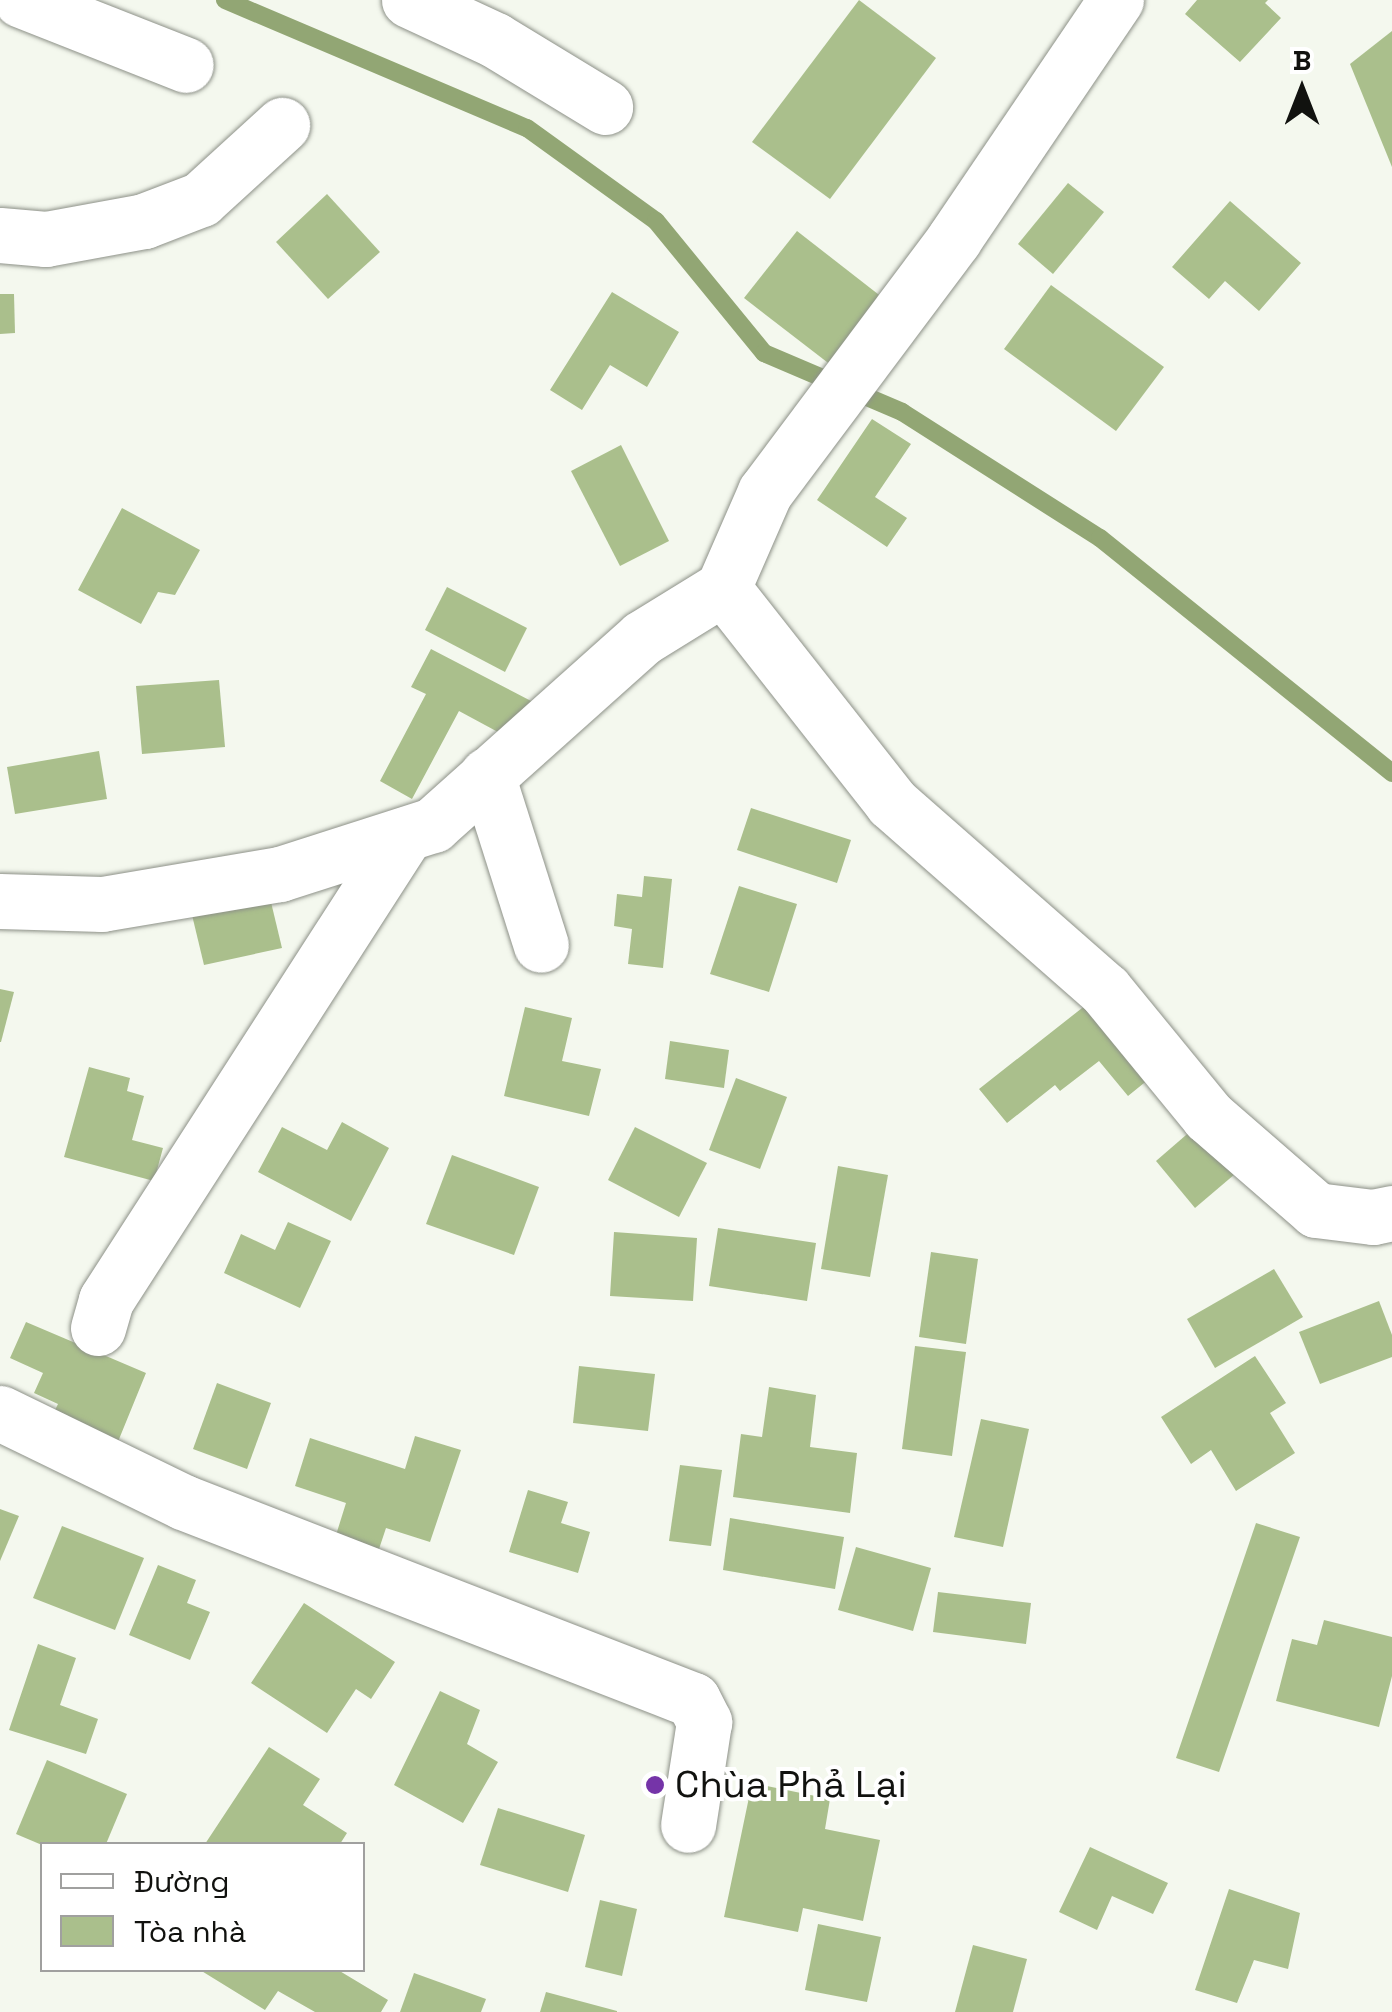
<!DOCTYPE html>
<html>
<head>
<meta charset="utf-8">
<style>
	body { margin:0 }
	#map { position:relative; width:1392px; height:2012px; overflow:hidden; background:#f4f8ee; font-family:"Space Grotesk",sans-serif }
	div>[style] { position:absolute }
	.stream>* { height:18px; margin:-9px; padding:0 9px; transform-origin:9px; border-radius:9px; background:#92a674 }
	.building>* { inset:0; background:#aabf8c }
	.roads { filter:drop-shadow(0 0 2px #8d9188) drop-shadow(0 0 2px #8d9188) }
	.street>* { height:55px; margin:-27.5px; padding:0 27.5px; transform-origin:27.5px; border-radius:27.5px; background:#fff }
	.dots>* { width:28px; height:28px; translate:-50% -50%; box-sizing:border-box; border:5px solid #fff; border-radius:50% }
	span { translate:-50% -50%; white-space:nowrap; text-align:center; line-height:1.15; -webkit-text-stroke:8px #fff; paint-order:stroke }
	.poi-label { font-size:38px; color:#11120f }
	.left { translate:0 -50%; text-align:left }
	.legend { position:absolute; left:40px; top:1842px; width:325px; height:130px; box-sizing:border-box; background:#fff; border:2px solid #a0a09f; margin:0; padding:12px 18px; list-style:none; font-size:30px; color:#11120f }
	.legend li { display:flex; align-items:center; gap:20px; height:50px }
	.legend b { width:50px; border:2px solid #a0a09f }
	.north { position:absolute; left:1252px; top:40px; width:100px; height:100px; -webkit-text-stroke:8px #fff; paint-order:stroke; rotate:0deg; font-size:28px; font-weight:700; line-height:40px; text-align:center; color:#11120f }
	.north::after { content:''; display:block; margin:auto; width:35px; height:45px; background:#11120f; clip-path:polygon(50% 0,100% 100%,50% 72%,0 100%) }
</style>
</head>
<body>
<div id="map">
	<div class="stream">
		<i style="left:225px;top:0;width:328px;rotate:23deg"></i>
		<i style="left:527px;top:128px;width:159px;rotate:35.8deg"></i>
		<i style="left:656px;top:221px;width:171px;rotate:50.7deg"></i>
		<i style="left:764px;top:353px;width:150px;rotate:23.1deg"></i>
		<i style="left:902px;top:412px;width:235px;rotate:32.5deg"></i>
		<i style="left:1100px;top:538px;width:375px;rotate:38.8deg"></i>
	</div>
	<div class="building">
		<i style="clip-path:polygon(859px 0,936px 58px,830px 199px,752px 142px)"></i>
		<i style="clip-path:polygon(1197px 0,1268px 0,1265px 3px,1281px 18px,1240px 62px,1185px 14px)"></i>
		<i style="clip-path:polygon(1392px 31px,1392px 167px,1350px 64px)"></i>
		<i style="clip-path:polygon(1068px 183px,1104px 212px,1053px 274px,1018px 244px)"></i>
		<i style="clip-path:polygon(327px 194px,380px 252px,328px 299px,276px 242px)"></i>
		<i style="clip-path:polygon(1230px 201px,1301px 263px,1259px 311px,1225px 281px,1209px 299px,1172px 267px)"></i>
		<i style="clip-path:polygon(797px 231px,901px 312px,849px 379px,744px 298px)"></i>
		<i style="clip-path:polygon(1051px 285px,1164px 367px,1116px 431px,1004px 349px)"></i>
		<i style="clip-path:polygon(612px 292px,679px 332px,647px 387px,610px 365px,582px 410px,550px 390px)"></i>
		<i style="clip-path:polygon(0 294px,14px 294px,15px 333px,0 334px)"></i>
		<i style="clip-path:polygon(872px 419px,911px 444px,875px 497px,907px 518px,887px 547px,817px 500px)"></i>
		<i style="clip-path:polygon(621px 445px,669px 541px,620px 566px,571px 471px)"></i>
		<i style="clip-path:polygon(122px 508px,200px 550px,175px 595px,158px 592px,141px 624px,78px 590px)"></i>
		<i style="clip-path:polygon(447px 587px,527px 628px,505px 672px,425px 630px)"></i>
		<i style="clip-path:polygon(431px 649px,533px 702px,513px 740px,459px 711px,412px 799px,380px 781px,426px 694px,411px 687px)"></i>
		<i style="clip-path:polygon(219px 680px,225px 747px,142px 754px,136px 686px)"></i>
		<i style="clip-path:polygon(99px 751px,107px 799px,15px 814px,7px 767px)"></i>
		<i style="clip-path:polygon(751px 808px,851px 840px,837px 883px,737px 850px)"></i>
		<i style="clip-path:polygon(644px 876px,672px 879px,663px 968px,628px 964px,632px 929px,614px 926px,617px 894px,642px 897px)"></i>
		<i style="clip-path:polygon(739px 886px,797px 904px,769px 992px,710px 974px)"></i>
		<i style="clip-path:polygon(270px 898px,282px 948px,204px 965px,192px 915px)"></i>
		<i style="clip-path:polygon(0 989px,14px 992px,1px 1042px,0 1042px)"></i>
		<i style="clip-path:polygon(1105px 990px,1165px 1066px,1128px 1096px,1099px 1061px,1060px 1091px,1055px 1085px,1007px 1123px,979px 1089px)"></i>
		<i style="clip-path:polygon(525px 1007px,572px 1018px,562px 1061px,601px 1069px,589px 1116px,504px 1096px)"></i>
		<i style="clip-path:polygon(670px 1041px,729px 1050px,724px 1088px,665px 1079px)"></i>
		<i style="clip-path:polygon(89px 1067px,130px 1078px,127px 1091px,144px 1096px,132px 1140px,163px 1148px,154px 1181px,64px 1157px)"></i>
		<i style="clip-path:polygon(736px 1078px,787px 1097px,760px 1169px,709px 1150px)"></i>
		<i style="clip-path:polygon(1208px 1116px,1255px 1157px,1195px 1208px,1156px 1161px)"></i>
		<i style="clip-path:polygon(342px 1122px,389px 1148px,351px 1221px,258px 1172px,282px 1127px,327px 1150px)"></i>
		<i style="clip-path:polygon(635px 1127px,707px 1163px,679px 1217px,608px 1180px)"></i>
		<i style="clip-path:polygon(452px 1155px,539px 1187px,514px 1255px,426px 1224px)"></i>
		<i style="clip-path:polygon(838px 1166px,888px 1175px,870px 1277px,821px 1269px)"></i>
		<i style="clip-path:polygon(288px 1222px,331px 1241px,300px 1308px,224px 1273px,241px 1234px,275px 1250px)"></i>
		<i style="clip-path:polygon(718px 1228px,816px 1243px,807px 1301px,709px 1286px)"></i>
		<i style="clip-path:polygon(614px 1232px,697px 1238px,693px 1301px,610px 1296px)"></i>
		<i style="clip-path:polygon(931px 1252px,978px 1259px,966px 1344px,919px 1337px)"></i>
		<i style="clip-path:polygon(1274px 1269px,1303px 1317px,1215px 1368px,1187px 1319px)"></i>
		<i style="clip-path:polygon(1379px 1301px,1392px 1335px,1392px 1357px,1320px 1384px,1299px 1332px)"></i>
		<i style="clip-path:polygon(26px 1322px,146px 1373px,115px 1449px,49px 1422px,58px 1404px,34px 1393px,43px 1373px,10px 1358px)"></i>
		<i style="clip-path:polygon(915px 1346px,966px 1352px,952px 1456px,902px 1449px)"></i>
		<i style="clip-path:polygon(1255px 1356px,1286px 1403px,1270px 1413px,1295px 1453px,1236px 1491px,1211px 1450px,1191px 1464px,1161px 1417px)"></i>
		<i style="clip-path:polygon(579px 1366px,655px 1374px,648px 1431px,573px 1423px)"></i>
		<i style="clip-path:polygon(217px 1383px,271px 1403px,247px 1469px,193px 1449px)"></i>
		<i style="clip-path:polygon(769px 1387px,816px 1395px,810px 1447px,857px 1453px,850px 1513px,733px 1497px,741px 1434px,762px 1437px)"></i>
		<i style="clip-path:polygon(981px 1419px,1029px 1429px,1003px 1547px,954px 1537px)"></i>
		<i style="clip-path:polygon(415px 1436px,461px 1450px,430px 1542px,386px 1528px,379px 1549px,336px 1535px,346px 1503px,295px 1486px,310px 1438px,405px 1469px)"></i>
		<i style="clip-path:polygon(680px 1465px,722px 1470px,711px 1546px,669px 1541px)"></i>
		<i style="clip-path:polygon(528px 1490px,568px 1502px,561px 1523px,590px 1532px,578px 1573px,509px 1552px)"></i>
		<i style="clip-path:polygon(0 1509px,19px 1516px,0 1561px)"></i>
		<i style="clip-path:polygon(730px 1518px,844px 1537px,835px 1589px,723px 1570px)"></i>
		<i style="clip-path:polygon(1256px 1523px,1300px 1537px,1219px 1772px,1176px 1758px)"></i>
		<i style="clip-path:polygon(62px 1526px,144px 1558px,115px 1630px,33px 1598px)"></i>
		<i style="clip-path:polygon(856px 1547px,931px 1568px,913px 1631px,838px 1610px)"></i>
		<i style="clip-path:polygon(158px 1565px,196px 1580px,187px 1603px,210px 1612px,190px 1660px,129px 1635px)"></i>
		<i style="clip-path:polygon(938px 1592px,1031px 1603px,1026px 1644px,933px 1632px)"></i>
		<i style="clip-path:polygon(304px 1603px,395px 1662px,371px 1699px,356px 1689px,327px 1733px,251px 1683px)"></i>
		<i style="clip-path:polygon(1324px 1620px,1392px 1637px,1392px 1676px,1379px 1727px,1276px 1701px,1292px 1639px,1317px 1645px)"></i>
		<i style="clip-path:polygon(38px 1644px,76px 1658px,60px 1705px,98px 1719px,86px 1754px,9px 1730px)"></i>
		<i style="clip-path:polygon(440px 1691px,480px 1710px,467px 1744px,498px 1762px,463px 1823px,394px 1785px)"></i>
		<i style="clip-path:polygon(269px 1747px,320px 1779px,303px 1805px,347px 1833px,340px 1844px,205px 1844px)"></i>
		<i style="clip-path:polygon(47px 1760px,127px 1794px,106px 1844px,42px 1845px,16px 1834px)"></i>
		<i style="clip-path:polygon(752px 1783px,830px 1799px,825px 1829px,880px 1840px,863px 1921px,803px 1908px,798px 1932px,724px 1917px)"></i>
		<i style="clip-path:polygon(498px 1808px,585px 1835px,568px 1892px,480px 1865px)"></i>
		<i style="clip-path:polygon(1090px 1847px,1168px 1883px,1153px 1914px,1112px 1896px,1097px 1930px,1059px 1912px)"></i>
		<i style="clip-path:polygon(1229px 1889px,1300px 1913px,1288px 1969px,1254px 1960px,1237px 2003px,1195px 1990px)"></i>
		<i style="clip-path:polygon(600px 1900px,637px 1909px,622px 1976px,585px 1967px)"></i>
		<i style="clip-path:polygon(818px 1924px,881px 1937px,867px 2002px,805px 1990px)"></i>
		<i style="clip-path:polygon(973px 1945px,1027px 1959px,1013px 2012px,955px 2012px)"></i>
		<i style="clip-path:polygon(200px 1970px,338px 1970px,388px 2000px,381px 2012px,315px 2012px,278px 1991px,265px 2010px)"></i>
		<i style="clip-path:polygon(414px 1973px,486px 1999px,481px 2012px,400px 2012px)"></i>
		<i style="clip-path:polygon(546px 1992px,617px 2011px,617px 2012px,540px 2012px)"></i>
	</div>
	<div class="roads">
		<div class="street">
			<i style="left:21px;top:0;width:177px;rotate:21.5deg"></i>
			<i style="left:409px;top:0;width:95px;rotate:24.9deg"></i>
			<i style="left:495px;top:40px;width:129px;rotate:31.3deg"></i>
			<i style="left:0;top:235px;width:46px;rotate:5deg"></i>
			<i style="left:46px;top:239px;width:100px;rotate:-10.4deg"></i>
			<i style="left:144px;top:221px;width:61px;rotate:-21.1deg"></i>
			<i style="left:201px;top:199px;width:110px;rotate:-42.4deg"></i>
			<i style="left:723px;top:588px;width:273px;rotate:51.8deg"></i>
			<i style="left:892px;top:803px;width:283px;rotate:41.3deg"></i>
			<i style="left:1105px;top:990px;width:163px;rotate:50.7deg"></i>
			<i style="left:1208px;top:1116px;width:143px;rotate:41deg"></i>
			<i style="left:1316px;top:1210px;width:57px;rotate:7deg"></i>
			<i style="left:1373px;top:1217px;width:19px;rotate:-12deg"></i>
			<i style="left:487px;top:775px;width:178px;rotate:72.4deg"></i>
			<i style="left:0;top:901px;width:102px;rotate:1.7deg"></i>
			<i style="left:102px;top:904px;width:181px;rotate:-9.6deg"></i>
			<i style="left:280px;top:874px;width:161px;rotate:-17.8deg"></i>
			<i style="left:433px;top:825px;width:280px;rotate:-41.8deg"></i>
			<i style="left:642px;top:638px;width:95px;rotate:-31.7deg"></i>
			<i style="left:723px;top:588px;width:105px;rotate:-66.4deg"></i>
			<i style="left:765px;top:492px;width:316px;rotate:-53.2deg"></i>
			<i style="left:954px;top:239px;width:289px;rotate:-55.9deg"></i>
			<i style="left:98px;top:1328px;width:29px;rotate:-74deg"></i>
			<i style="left:106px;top:1300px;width:554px;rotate:-57.23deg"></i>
			<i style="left:0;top:1413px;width:203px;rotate:25.9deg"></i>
			<i style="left:183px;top:1502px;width:547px;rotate:21.22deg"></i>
			<i style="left:693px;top:1700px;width:25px;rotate:63deg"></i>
			<i style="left:704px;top:1722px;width:104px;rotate:98.8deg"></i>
		</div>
	</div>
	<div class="dots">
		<i style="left:655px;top:1785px;background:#7534a8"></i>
	</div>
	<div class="poi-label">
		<span class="left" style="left:675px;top:1785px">Chùa Phả Lại</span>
	</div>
	<ul class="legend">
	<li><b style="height:12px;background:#fff"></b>Đường</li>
	<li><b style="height:28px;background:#aabf8c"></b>Tòa nhà</li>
	</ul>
	<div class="north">B</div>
</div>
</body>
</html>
